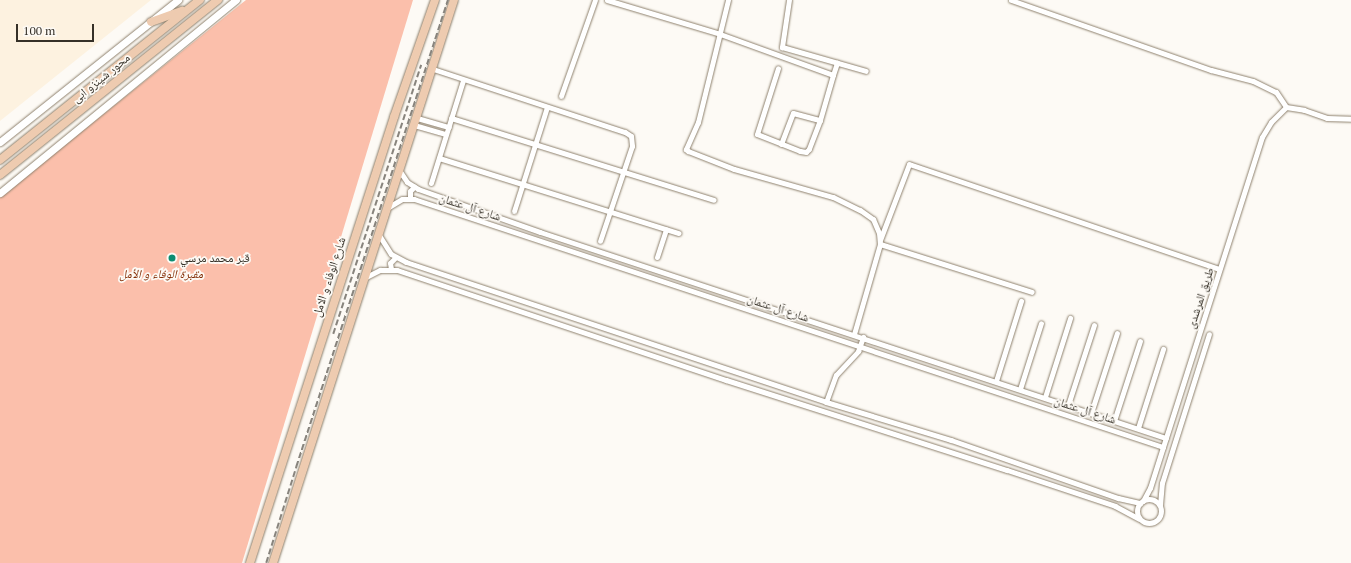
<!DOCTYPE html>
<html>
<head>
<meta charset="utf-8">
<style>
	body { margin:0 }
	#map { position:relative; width:1351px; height:563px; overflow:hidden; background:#fdfaf5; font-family:"PT Serif","Noto Naskh Arabic",serif }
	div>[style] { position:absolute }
	.built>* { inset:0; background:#fdf2e0 }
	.green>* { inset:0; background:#fbbfab }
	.roads { filter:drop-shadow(0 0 1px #8e816d) drop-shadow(0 0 1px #8e816d) }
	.street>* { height:5px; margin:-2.5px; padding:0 2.5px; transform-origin:2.5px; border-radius:2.5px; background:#fff }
	.street>.ring { margin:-2.5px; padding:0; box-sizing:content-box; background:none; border:5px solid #fff; border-radius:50% }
	.secondary>* { height:7px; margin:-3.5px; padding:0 3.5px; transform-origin:3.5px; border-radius:3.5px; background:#fff }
	.primary>* { height:8px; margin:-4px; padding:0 4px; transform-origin:4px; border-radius:4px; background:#eecbb0 }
	.rail>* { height:1.5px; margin-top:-0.75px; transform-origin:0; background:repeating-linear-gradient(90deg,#88847d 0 6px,transparent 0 9px) }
	.dots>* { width:11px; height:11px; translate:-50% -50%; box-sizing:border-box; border:2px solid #fdfaf5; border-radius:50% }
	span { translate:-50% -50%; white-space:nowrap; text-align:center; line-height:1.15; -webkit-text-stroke:3.5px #fdfaf5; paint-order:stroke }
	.street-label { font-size:12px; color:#353027 }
	.poi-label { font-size:12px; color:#353027 }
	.left { translate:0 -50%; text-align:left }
	.park-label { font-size:12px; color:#842d05; font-style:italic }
	.scale { position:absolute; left:16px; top:24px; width:78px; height:18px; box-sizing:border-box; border:2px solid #353027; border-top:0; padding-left:5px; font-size:12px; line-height:14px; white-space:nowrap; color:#353027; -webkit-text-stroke:3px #fdfaf5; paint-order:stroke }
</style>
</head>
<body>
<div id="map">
	<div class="built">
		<i style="clip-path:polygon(0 0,151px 0,0 121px)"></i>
	</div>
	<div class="green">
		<i style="clip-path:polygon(246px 0,413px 0,242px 563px,0 563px,0 197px)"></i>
	</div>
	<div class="roads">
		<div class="street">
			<i style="left:607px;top:0;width:118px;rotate:16.7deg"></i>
			<i style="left:720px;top:34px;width:120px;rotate:19.9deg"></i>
			<i style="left:833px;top:75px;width:47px;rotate:106.1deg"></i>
			<i style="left:820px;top:120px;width:31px;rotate:111deg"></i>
			<i style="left:809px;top:149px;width:4px;rotate:135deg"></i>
			<i style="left:806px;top:152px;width:6px;rotate:-171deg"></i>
			<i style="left:800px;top:151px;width:46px;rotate:-158.4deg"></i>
			<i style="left:757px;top:134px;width:69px;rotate:-72.3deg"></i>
			<i style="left:728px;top:0;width:126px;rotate:103.8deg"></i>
			<i style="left:698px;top:122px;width:30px;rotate:114deg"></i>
			<i style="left:686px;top:149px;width:3px;rotate:45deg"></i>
			<i style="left:688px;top:151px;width:49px;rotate:21.4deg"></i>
			<i style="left:734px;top:169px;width:103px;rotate:15.8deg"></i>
			<i style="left:833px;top:197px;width:30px;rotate:26deg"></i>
			<i style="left:860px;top:210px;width:16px;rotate:35deg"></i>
			<i style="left:873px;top:219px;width:15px;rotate:67deg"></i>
			<i style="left:879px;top:233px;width:11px;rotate:85deg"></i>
			<i style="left:880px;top:244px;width:94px;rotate:106.1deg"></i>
			<i style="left:789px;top:0;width:48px;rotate:98.5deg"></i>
			<i style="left:782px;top:47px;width:87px;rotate:15.9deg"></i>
			<i style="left:1011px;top:0;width:212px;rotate:19.3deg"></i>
			<i style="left:1211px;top:70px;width:43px;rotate:14.7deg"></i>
			<i style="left:1253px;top:81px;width:25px;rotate:26deg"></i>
			<i style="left:1276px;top:92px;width:18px;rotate:56deg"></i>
			<i style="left:433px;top:69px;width:202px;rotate:18.2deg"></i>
			<i style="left:625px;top:132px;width:7px;rotate:34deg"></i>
			<i style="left:631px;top:136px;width:10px;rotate:84deg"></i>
			<i style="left:632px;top:146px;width:100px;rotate:108.6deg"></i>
			<i style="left:833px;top:75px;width:13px;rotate:-72deg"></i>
			<i style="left:561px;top:96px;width:102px;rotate:-70.5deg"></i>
			<i style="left:1286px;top:107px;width:18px;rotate:9deg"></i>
			<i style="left:1304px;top:110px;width:24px;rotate:19deg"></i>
			<i style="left:1327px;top:118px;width:24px;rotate:2deg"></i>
			<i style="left:417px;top:118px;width:33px;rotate:16deg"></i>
			<i style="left:451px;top:118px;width:275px;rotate:17.3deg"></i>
			<i style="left:414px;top:125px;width:33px;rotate:16deg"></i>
			<i style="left:781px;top:144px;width:33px;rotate:-69deg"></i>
			<i style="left:793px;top:113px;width:28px;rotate:15deg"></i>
			<i style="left:439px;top:158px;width:251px;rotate:17.4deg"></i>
			<i style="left:399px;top:170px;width:14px;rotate:56deg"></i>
			<i style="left:407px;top:182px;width:13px;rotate:32deg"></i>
			<i style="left:418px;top:189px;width:129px;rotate:19.4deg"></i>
			<i style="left:540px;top:232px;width:659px;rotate:18.22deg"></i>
			<i style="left:431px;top:183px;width:108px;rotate:-72.7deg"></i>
			<i style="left:410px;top:198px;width:7px;rotate:-90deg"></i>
			<i style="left:410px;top:191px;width:6px;rotate:-45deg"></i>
			<i style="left:387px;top:208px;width:17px;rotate:-31deg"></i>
			<i style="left:402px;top:199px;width:12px"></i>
			<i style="left:414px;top:199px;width:789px;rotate:18.32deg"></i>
			<i style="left:514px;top:211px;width:109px;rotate:-72.4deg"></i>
			<i style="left:379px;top:235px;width:22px;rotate:58deg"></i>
			<i style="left:391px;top:254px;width:17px;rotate:28deg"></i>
			<i style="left:406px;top:262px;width:443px;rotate:18.4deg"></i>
			<i style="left:826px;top:402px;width:131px;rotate:16.9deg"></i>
			<i style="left:951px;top:440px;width:177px;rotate:19.2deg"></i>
			<i style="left:1118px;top:498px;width:23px;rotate:13deg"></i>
			<i style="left:880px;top:240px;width:81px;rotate:-69.1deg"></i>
			<i style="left:909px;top:164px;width:327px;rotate:18.7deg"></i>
			<i style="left:880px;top:244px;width:159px;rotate:17.5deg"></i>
			<i style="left:657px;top:257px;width:29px;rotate:-72deg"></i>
			<i style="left:391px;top:269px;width:6px;rotate:-99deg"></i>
			<i style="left:390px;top:263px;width:8px;rotate:-45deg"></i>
			<i style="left:366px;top:277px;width:16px;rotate:-27deg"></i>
			<i style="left:380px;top:270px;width:17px"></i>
			<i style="left:397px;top:270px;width:347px;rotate:18.5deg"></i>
			<i style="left:726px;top:380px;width:295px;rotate:17.8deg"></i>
			<i style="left:1007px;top:470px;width:114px;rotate:18.4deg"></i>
			<i style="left:1115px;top:506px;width:27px;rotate:28deg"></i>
			<i style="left:996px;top:381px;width:84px;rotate:-72.6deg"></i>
			<i style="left:1020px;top:389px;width:69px;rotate:-72.3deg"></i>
			<i style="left:1045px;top:397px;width:83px;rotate:-72.4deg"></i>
			<i style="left:826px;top:402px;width:29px;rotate:-70deg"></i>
			<i style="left:836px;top:375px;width:33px;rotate:-47deg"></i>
			<i style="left:858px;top:351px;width:15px;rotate:-70deg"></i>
			<i style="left:1068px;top:405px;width:84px;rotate:-72deg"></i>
			<i style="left:1091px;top:413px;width:84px;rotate:-72deg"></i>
			<i style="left:1114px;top:421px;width:84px;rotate:-72deg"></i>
			<i style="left:1138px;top:428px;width:83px;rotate:-72.4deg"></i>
			<i class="ring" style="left:1137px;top:499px;width:19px;height:19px"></i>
			<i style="left:1143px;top:501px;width:15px;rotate:-62deg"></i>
			<i style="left:1150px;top:488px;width:43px;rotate:-72.4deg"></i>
			<i style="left:1163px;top:447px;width:325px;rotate:-72.3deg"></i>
			<i style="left:1262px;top:137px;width:17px;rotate:-59deg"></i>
			<i style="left:1271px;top:122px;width:21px;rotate:-45deg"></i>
			<i style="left:1160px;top:505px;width:22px;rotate:-85deg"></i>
			<i style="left:1162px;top:483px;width:156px;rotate:-72.5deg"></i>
		</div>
		<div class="secondary">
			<i style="left:0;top:142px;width:228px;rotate:-38.6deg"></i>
			<i style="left:0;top:193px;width:305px;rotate:-39.3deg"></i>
		</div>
		<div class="primary">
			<i style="left:151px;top:22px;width:33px;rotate:-20deg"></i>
			<i style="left:0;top:160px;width:256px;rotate:-38.7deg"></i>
			<i style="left:0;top:175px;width:280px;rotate:-38.8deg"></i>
			<i style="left:250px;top:563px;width:469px;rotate:-72.1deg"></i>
			<i style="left:394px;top:117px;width:124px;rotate:-70.7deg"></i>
			<i style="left:273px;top:563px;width:591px;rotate:-72.18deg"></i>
		</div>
	</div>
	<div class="rail">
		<i style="left:333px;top:334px;width:283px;rotate:-71.9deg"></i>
		<i style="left:266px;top:563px;width:101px;rotate:-72.6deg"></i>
		<i style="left:296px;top:467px;width:491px;rotate:-72deg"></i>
	</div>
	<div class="dots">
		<i style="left:172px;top:258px;background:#0a8d72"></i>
	</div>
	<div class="street-label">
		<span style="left:101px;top:78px;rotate:-39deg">محور شينزو ابى</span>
		<span style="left:470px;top:207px;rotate:18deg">شارع آل عثمان</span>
		<span style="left:329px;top:277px;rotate:-72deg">شارع الوفاء و الامل</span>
		<span style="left:1200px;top:298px;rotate:-72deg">طريق المرشدى</span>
		<span style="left:778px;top:308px;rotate:18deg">شارع آل عثمان</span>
		<span style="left:1085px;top:410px;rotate:18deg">شارع آل عثمان</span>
	</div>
	<div class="poi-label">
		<span class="left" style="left:180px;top:258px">قبر محمد مرسي</span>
	</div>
	<div class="park-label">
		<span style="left:161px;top:274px">مقبرة الوفاء و الأمل</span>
	</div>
	<div class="scale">100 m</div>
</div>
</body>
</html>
